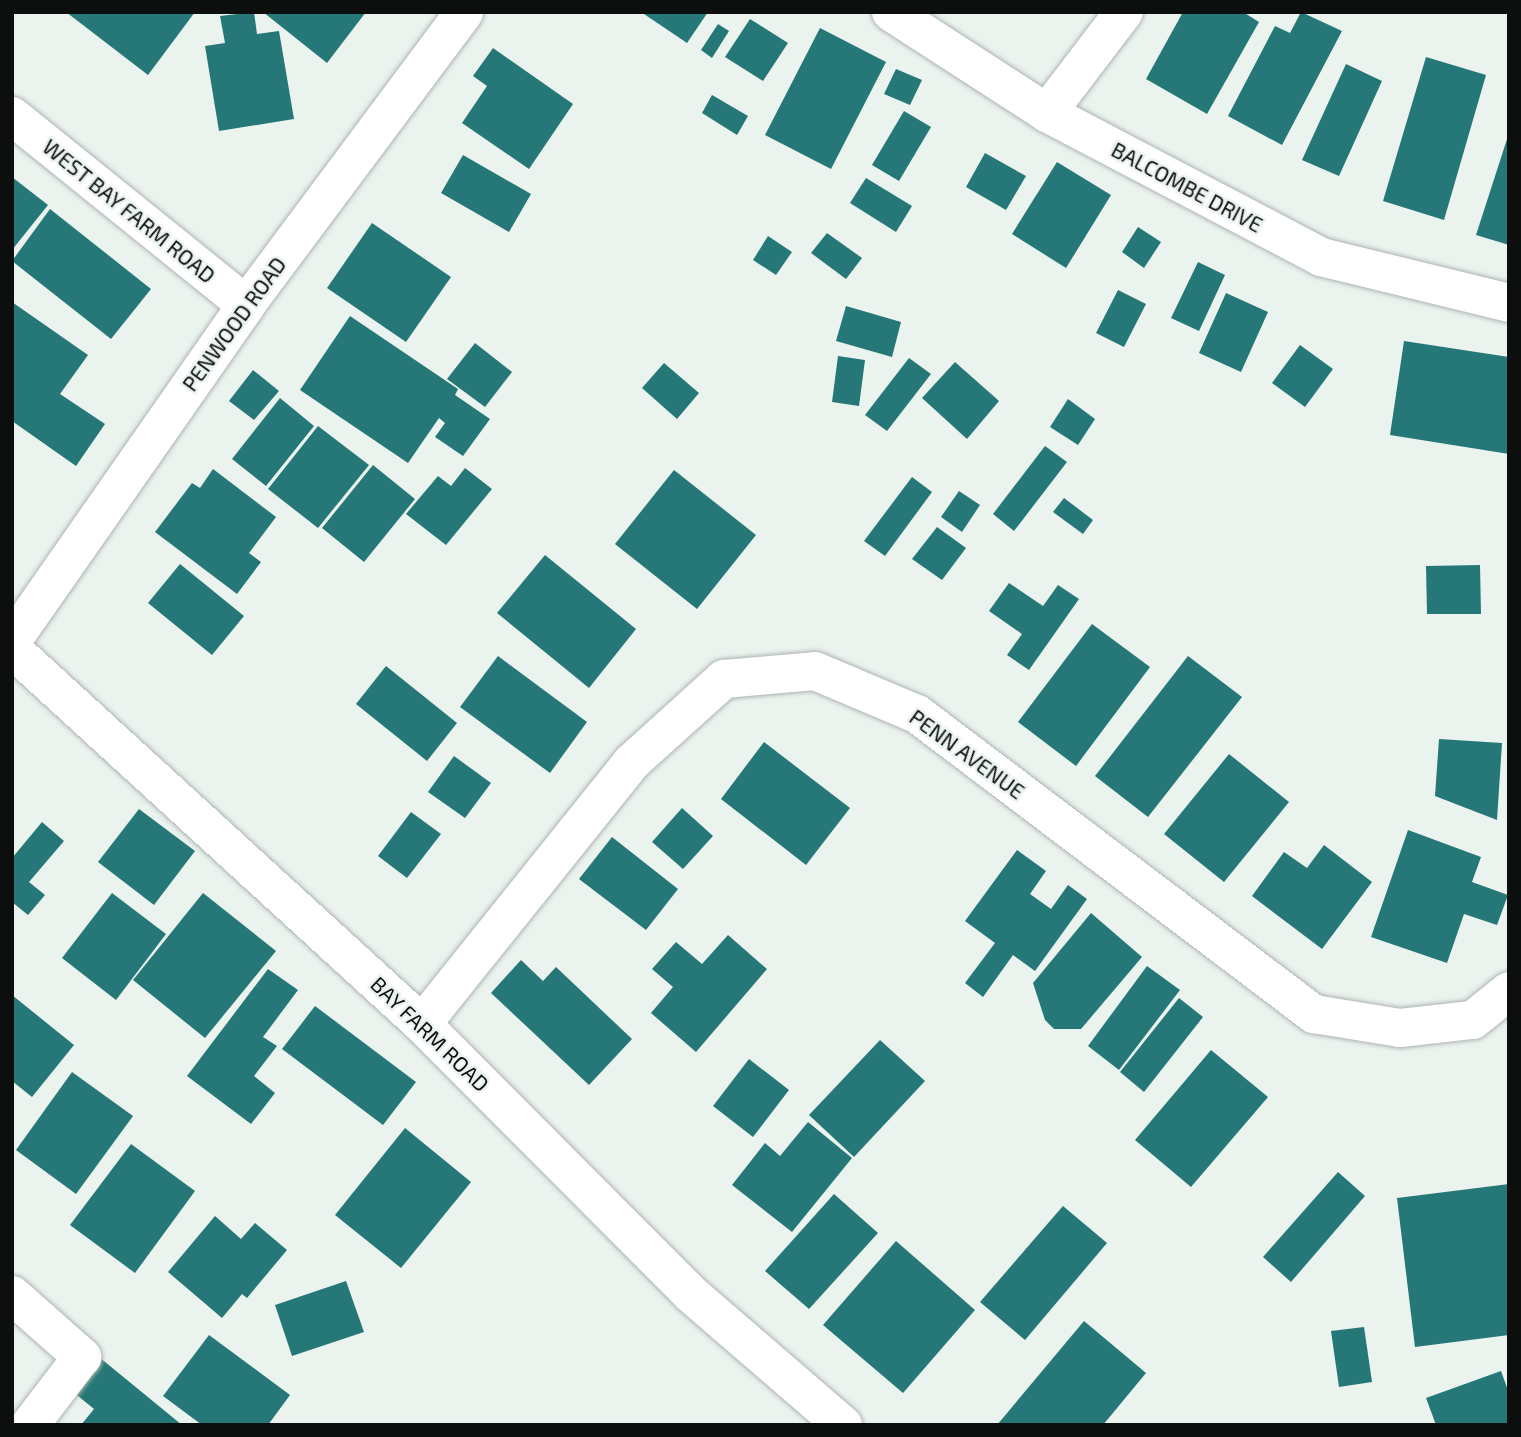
<!DOCTYPE html>
<html>
<head>
<meta charset="utf-8">
<style>
	body { margin:0 }
	#map { position:relative; width:1521px; height:1437px; overflow:hidden; background:#ebf3ee; font-family:"Exo 2",sans-serif }
	div>[style] { position:absolute }
	.building>* { inset:0; background:#257877 }
	.roads { filter:drop-shadow(0 0 2px #adb5b1) drop-shadow(0 0 2px #adb5b1) }
	.minor>* { height:38px; margin:-19px; padding:0 19px; transform-origin:19px; border-radius:19px; background:#fff }
	span { translate:-50% -50%; white-space:nowrap; text-align:center; line-height:1.15; -webkit-text-stroke:5px #ebf3ee; paint-order:stroke }
	.street-label { font-size:21px; color:#0c0f0d }
	.frame { position:absolute; inset:0; border:14px solid #0c0f0d; pointer-events:none }
</style>
</head>
<body>
<div id="map">
	<div class="building">
		<i style="clip-path:polygon(66px 12px,195px 12px,148px 75px)"></i>
		<i style="clip-path:polygon(254px 12px,257px 34px,279px 31px,294px 119px,219px 131px,205px 46px,225px 43px,220px 16px)"></i>
		<i style="clip-path:polygon(263px 12px,366px 12px,327px 63px)"></i>
		<i style="clip-path:polygon(641px 12px,708px 12px,687px 43px)"></i>
		<i style="clip-path:polygon(1183px 12px,1243px 12px,1259px 22px,1207px 114px,1146px 79px)"></i>
		<i style="clip-path:polygon(1301px 12px,1342px 31px,1282px 145px,1228px 116px,1275px 26px,1290px 33px)"></i>
		<i style="clip-path:polygon(750px 19px,788px 43px,763px 81px,725px 57px)"></i>
		<i style="clip-path:polygon(718px 24px,729px 31px,712px 58px,701px 50px)"></i>
		<i style="clip-path:polygon(820px 28px,886px 62px,831px 169px,765px 135px)"></i>
		<i style="clip-path:polygon(493px 48px,573px 104px,529px 169px,462px 123px,487px 86px,473px 76px)"></i>
		<i style="clip-path:polygon(1426px 57px,1486px 75px,1444px 220px,1383px 201px)"></i>
		<i style="clip-path:polygon(1346px 64px,1382px 81px,1339px 176px,1302px 160px)"></i>
		<i style="clip-path:polygon(896px 69px,922px 80px,910px 105px,884px 94px)"></i>
		<i style="clip-path:polygon(712px 95px,748px 116px,737px 135px,702px 113px)"></i>
		<i style="clip-path:polygon(904px 111px,931px 127px,899px 181px,872px 165px)"></i>
		<i style="clip-path:polygon(1508px 136px,1509px 136px,1509px 245px,1476px 235px)"></i>
		<i style="clip-path:polygon(985px 153px,1026px 176px,1006px 210px,966px 187px)"></i>
		<i style="clip-path:polygon(463px 155px,531px 194px,509px 232px,441px 193px)"></i>
		<i style="clip-path:polygon(1057px 162px,1111px 195px,1066px 268px,1012px 234px)"></i>
		<i style="clip-path:polygon(12px 177px,48px 205px,12px 250px)"></i>
		<i style="clip-path:polygon(866px 178px,912px 206px,896px 232px,850px 203px)"></i>
		<i style="clip-path:polygon(50px 209px,151px 289px,111px 339px,12px 261px)"></i>
		<i style="clip-path:polygon(372px 223px,451px 277px,406px 342px,327px 288px)"></i>
		<i style="clip-path:polygon(1138px 227px,1161px 242px,1144px 268px,1122px 252px)"></i>
		<i style="clip-path:polygon(827px 233px,862px 258px,846px 279px,811px 253px)"></i>
		<i style="clip-path:polygon(768px 236px,792px 252px,776px 275px,753px 260px)"></i>
		<i style="clip-path:polygon(1198px 262px,1225px 275px,1199px 331px,1171px 318px)"></i>
		<i style="clip-path:polygon(1118px 290px,1146px 304px,1124px 347px,1096px 333px)"></i>
		<i style="clip-path:polygon(1226px 293px,1268px 312px,1241px 372px,1199px 353px)"></i>
		<i style="clip-path:polygon(12px 302px,88px 355px,60px 394px,105px 424px,76px 466px,12px 421px)"></i>
		<i style="clip-path:polygon(846px 306px,901px 322px,892px 357px,836px 341px)"></i>
		<i style="clip-path:polygon(350px 316px,458px 389px,455px 395px,490px 419px,463px 456px,435px 437px,445px 423px,439px 418px,408px 463px,300px 390px)"></i>
		<i style="clip-path:polygon(1404px 341px,1509px 357px,1509px 454px,1390px 435px)"></i>
		<i style="clip-path:polygon(475px 343px,512px 372px,485px 407px,447px 379px)"></i>
		<i style="clip-path:polygon(1300px 345px,1333px 369px,1305px 407px,1272px 383px)"></i>
		<i style="clip-path:polygon(838px 356px,865px 360px,859px 406px,832px 402px)"></i>
		<i style="clip-path:polygon(909px 358px,931px 374px,887px 431px,865px 415px)"></i>
		<i style="clip-path:polygon(955px 362px,999px 401px,967px 439px,922px 398px)"></i>
		<i style="clip-path:polygon(664px 363px,699px 393px,677px 419px,642px 388px)"></i>
		<i style="clip-path:polygon(253px 370px,279px 391px,254px 420px,229px 401px)"></i>
		<i style="clip-path:polygon(280px 398px,314px 426px,266px 486px,232px 459px)"></i>
		<i style="clip-path:polygon(1068px 399px,1095px 419px,1078px 445px,1050px 427px)"></i>
		<i style="clip-path:polygon(318px 426px,369px 465px,318px 528px,268px 489px)"></i>
		<i style="clip-path:polygon(1045px 446px,1067px 462px,1014px 531px,993px 514px)"></i>
		<i style="clip-path:polygon(373px 465px,415px 499px,364px 562px,322px 528px)"></i>
		<i style="clip-path:polygon(465px 468px,492px 489px,446px 545px,406px 514px,438px 476px,451px 486px)"></i>
		<i style="clip-path:polygon(213px 469px,276px 517px,249px 553px,261px 562px,237px 594px,155px 532px,192px 483px,200px 488px)"></i>
		<i style="clip-path:polygon(674px 470px,756px 535px,697px 609px,615px 544px)"></i>
		<i style="clip-path:polygon(912px 477px,932px 492px,885px 556px,864px 541px)"></i>
		<i style="clip-path:polygon(959px 491px,980px 505px,962px 532px,941px 517px)"></i>
		<i style="clip-path:polygon(1064px 498px,1093px 520px,1083px 534px,1053px 512px)"></i>
		<i style="clip-path:polygon(937px 527px,966px 548px,942px 580px,912px 559px)"></i>
		<i style="clip-path:polygon(545px 555px,636px 629px,589px 688px,497px 613px)"></i>
		<i style="clip-path:polygon(180px 564px,244px 616px,212px 655px,148px 603px)"></i>
		<i style="clip-path:polygon(1480px 565px,1481px 614px,1427px 614px,1426px 566px)"></i>
		<i style="clip-path:polygon(1009px 583px,1043px 606px,1058px 585px,1079px 599px,1029px 670px,1007px 655px,1022px 634px,989px 611px)"></i>
		<i style="clip-path:polygon(1092px 624px,1150px 667px,1076px 766px,1018px 722px)"></i>
		<i style="clip-path:polygon(498px 656px,587px 722px,550px 773px,460px 707px)"></i>
		<i style="clip-path:polygon(1188px 656px,1242px 697px,1148px 817px,1095px 776px)"></i>
		<i style="clip-path:polygon(386px 666px,457px 723px,427px 761px,356px 704px)"></i>
		<i style="clip-path:polygon(1439px 739px,1502px 743px,1497px 820px,1435px 796px)"></i>
		<i style="clip-path:polygon(764px 742px,850px 808px,806px 865px,721px 799px)"></i>
		<i style="clip-path:polygon(1229px 754px,1289px 802px,1224px 882px,1164px 834px)"></i>
		<i style="clip-path:polygon(454px 756px,491px 783px,465px 818px,428px 792px)"></i>
		<i style="clip-path:polygon(682px 808px,713px 836px,683px 869px,652px 842px)"></i>
		<i style="clip-path:polygon(139px 809px,195px 851px,154px 905px,98px 862px)"></i>
		<i style="clip-path:polygon(411px 812px,441px 834px,407px 878px,378px 856px)"></i>
		<i style="clip-path:polygon(42px 822px,64px 841px,29px 882px,45px 895px,28px 915px,12px 902px,12px 858px)"></i>
		<i style="clip-path:polygon(1408px 830px,1481px 857px,1472px 882px,1508px 895px,1497px 925px,1464px 914px,1447px 963px,1371px 937px)"></i>
		<i style="clip-path:polygon(612px 837px,678px 889px,646px 930px,579px 879px)"></i>
		<i style="clip-path:polygon(1324px 845px,1372px 882px,1322px 949px,1252px 896px,1284px 852px,1307px 868px)"></i>
		<i style="clip-path:polygon(1017px 850px,1046px 871px,1030px 894px,1051px 909px,1068px 885px,1087px 899px,1035px 971px,1013px 955px,983px 997px,965px 983px,995px 943px,965px 921px)"></i>
		<i style="clip-path:polygon(112px 893px,166px 934px,116px 1000px,62px 958px)"></i>
		<i style="clip-path:polygon(203px 893px,276px 951px,205px 1038px,133px 980px)"></i>
		<i style="clip-path:polygon(1091px 913px,1142px 957px,1081px 1029px,1054px 1029px,1045px 1020px,1033px 983px)"></i>
		<i style="clip-path:polygon(728px 935px,767px 969px,696px 1052px,651px 1013px,673px 987px,652px 969px,676px 942px,702px 964px)"></i>
		<i style="clip-path:polygon(521px 960px,543px 981px,556px 967px,632px 1039px,589px 1085px,491px 993px)"></i>
		<i style="clip-path:polygon(1147px 966px,1180px 990px,1119px 1070px,1088px 1046px)"></i>
		<i style="clip-path:polygon(268px 969px,298px 990px,263px 1037px,277px 1046px,254px 1076px,275px 1093px,251px 1124px,187px 1076px)"></i>
		<i style="clip-path:polygon(12px 995px,74px 1045px,32px 1097px,12px 1081px)"></i>
		<i style="clip-path:polygon(1179px 998px,1203px 1017px,1144px 1092px,1120px 1072px)"></i>
		<i style="clip-path:polygon(315px 1006px,416px 1082px,383px 1125px,282px 1049px)"></i>
		<i style="clip-path:polygon(880px 1040px,925px 1081px,854px 1157px,809px 1115px)"></i>
		<i style="clip-path:polygon(1211px 1050px,1268px 1097px,1191px 1187px,1135px 1140px)"></i>
		<i style="clip-path:polygon(749px 1059px,789px 1090px,753px 1137px,713px 1106px)"></i>
		<i style="clip-path:polygon(72px 1072px,133px 1116px,76px 1194px,16px 1150px)"></i>
		<i style="clip-path:polygon(808px 1122px,852px 1158px,792px 1232px,732px 1185px,765px 1143px,780px 1156px)"></i>
		<i style="clip-path:polygon(405px 1128px,471px 1182px,401px 1268px,335px 1215px)"></i>
		<i style="clip-path:polygon(131px 1144px,195px 1191px,135px 1273px,70px 1225px)"></i>
		<i style="clip-path:polygon(1338px 1172px,1365px 1196px,1291px 1282px,1263px 1257px)"></i>
		<i style="clip-path:polygon(1509px 1184px,1509px 1335px,1415px 1347px,1397px 1198px)"></i>
		<i style="clip-path:polygon(834px 1194px,878px 1233px,809px 1309px,765px 1271px)"></i>
		<i style="clip-path:polygon(1063px 1206px,1107px 1243px,1025px 1340px,980px 1302px)"></i>
		<i style="clip-path:polygon(215px 1216px,241px 1239px,255px 1223px,287px 1250px,247px 1298px,242px 1294px,222px 1318px,168px 1272px)"></i>
		<i style="clip-path:polygon(896px 1241px,975px 1310px,903px 1393px,823px 1325px)"></i>
		<i style="clip-path:polygon(346px 1281px,364px 1332px,292px 1356px,275px 1305px)"></i>
		<i style="clip-path:polygon(1084px 1321px,1146px 1373px,1103px 1425px,997px 1425px)"></i>
		<i style="clip-path:polygon(1364px 1327px,1372px 1382px,1339px 1387px,1331px 1331px)"></i>
		<i style="clip-path:polygon(209px 1335px,290px 1395px,268px 1425px,202px 1425px,163px 1396px)"></i>
		<i style="clip-path:polygon(99px 1357px,182px 1425px,81px 1425px,94px 1409px,72px 1391px)"></i>
		<i style="clip-path:polygon(1501px 1371px,1509px 1393px,1509px 1425px,1436px 1425px,1426px 1398px)"></i>
	</div>
	<div class="roads">
		<div class="minor">
			<i style="left:891px;top:12px;width:186px;rotate:32.9deg"></i>
			<i style="left:1047px;top:113px;width:310px;rotate:27.7deg"></i>
			<i style="left:1321px;top:257px;width:194px;rotate:13.7deg"></i>
			<i style="left:1047px;top:113px;width:127px;rotate:-52.7deg"></i>
			<i style="left:12px;top:116px;width:301px;rotate:38.9deg"></i>
			<i style="left:12px;top:641px;width:409px;rotate:-55.1deg"></i>
			<i style="left:246px;top:305px;width:365px;rotate:-53.3deg"></i>
			<i style="left:12px;top:649px;width:556px;rotate:42.45deg"></i>
			<i style="left:422px;top:1024px;width:381px;rotate:45.1deg"></i>
			<i style="left:691px;top:1294px;width:201px;rotate:40.8deg"></i>
			<i style="left:422px;top:1024px;width:336px;rotate:-51.3deg"></i>
			<i style="left:632px;top:762px;width:124px;rotate:-42.1deg"></i>
			<i style="left:724px;top:679px;width:91px;rotate:-5deg"></i>
			<i style="left:815px;top:671px;width:111px;rotate:22.9deg"></i>
			<i style="left:917px;top:714px;width:498px;rotate:37.1deg"></i>
			<i style="left:1314px;top:1014px;width:87px;rotate:9.2deg"></i>
			<i style="left:1400px;top:1028px;width:73px;rotate:-6.3deg"></i>
			<i style="left:1473px;top:1020px;width:46px;rotate:-38.9deg"></i>
			<i style="left:12px;top:1295px;width:94px;rotate:41.5deg"></i>
			<i style="left:82px;top:1357px;width:86px;rotate:127.4deg"></i>
		</div>
	</div>
	<div class="street-label">
		<span style="left:1187px;top:187px;rotate:28deg">BALCOMBE DRIVE</span>
		<span style="left:129px;top:211px;rotate:39deg">WEST BAY FARM ROAD</span>
		<span style="left:234px;top:324px;rotate:-54deg">PENWOOD ROAD</span>
		<span style="left:967px;top:754px;rotate:36deg">PENN AVENUE</span>
		<span style="left:430px;top:1034px;rotate:44deg">BAY FARM ROAD</span>
	</div>
	<div class="frame"></div>
</div>
</body>
</html>
